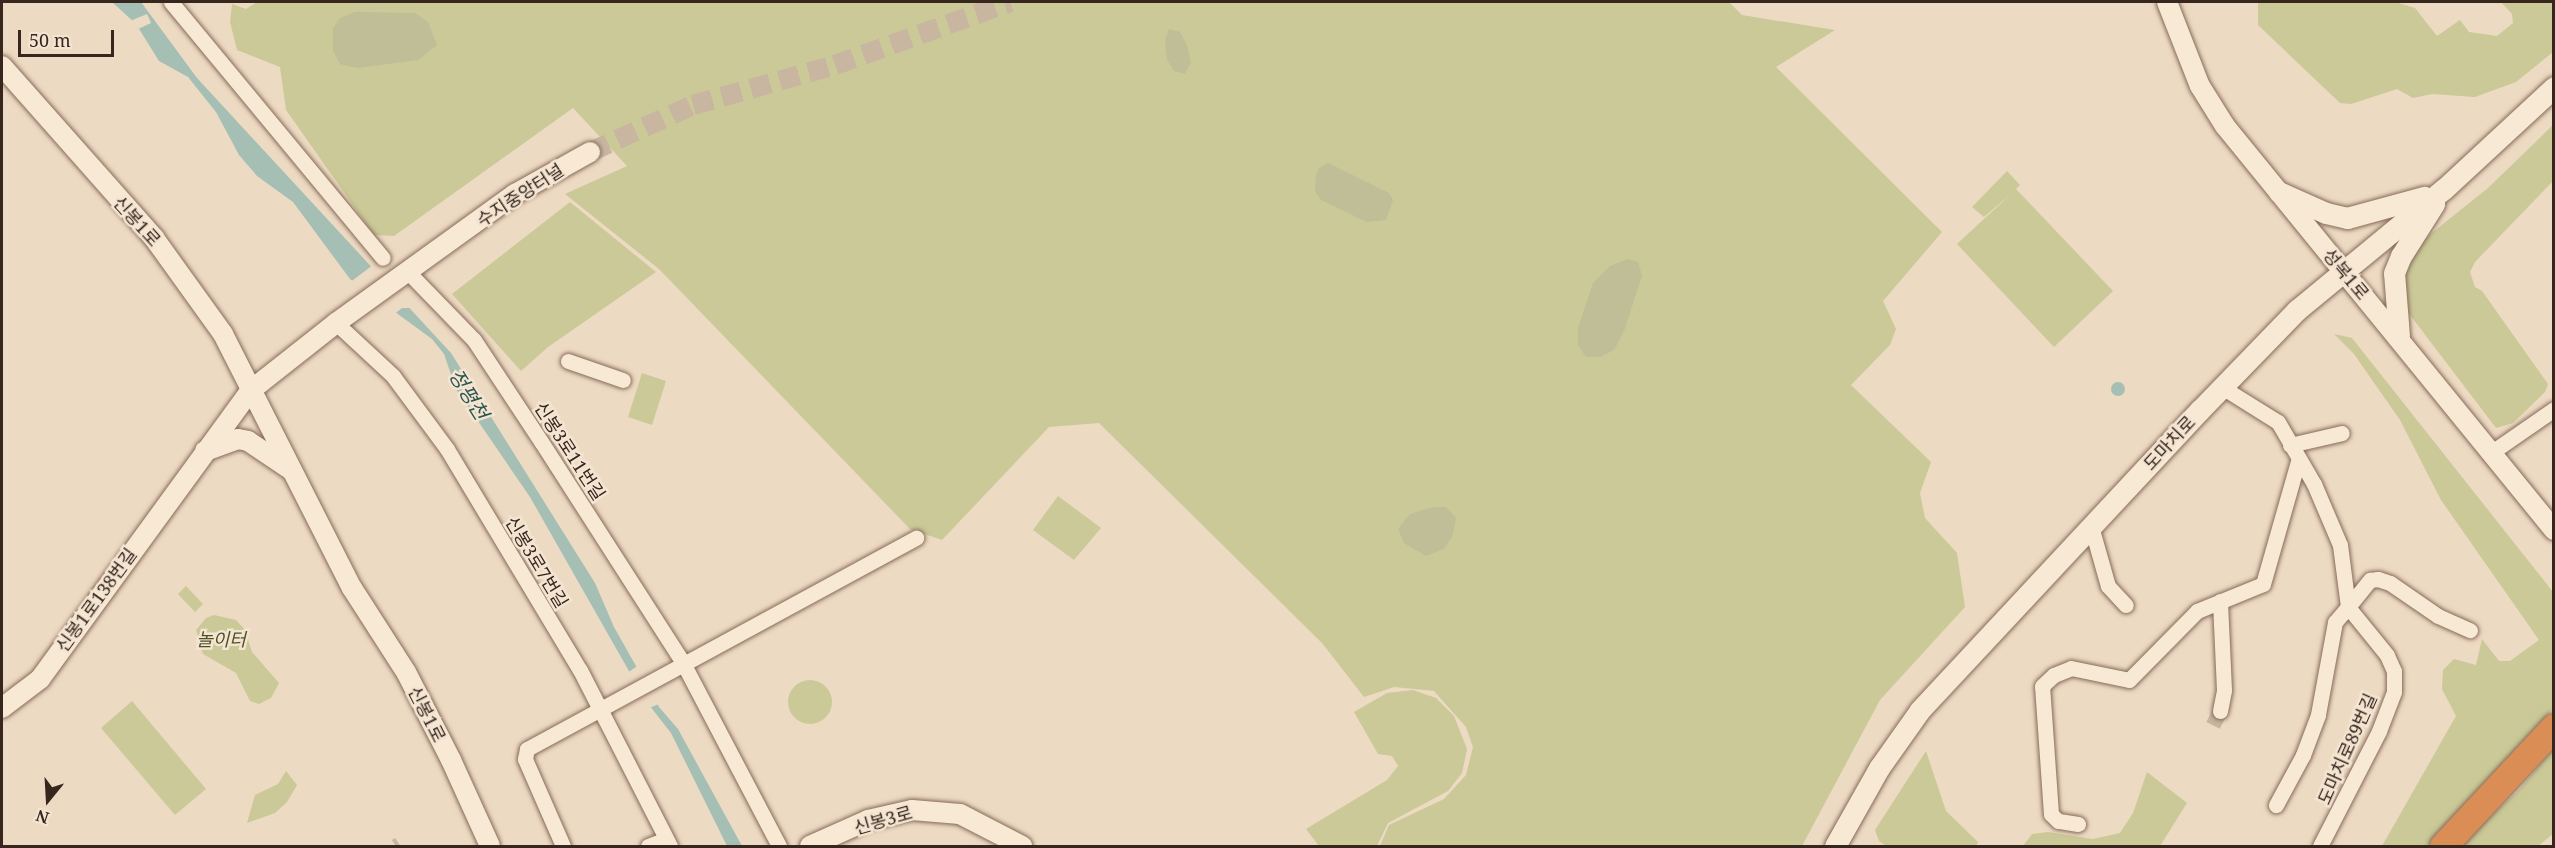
<!DOCTYPE html>
<html>
<head>
<meta charset="utf-8">
<style>
	body { margin:0 }
	#map { position:relative; width:2555px; height:848px; overflow:hidden; background:#eddac2; font-family:"Noto Serif","Noto Sans KR",serif }
	div>[style] { position:absolute }
	.green>* { inset:0; background:#cac997 }
	.round { border-radius:50% }
	.cemetery>* { inset:0; background:#bfbe96 }
	.water>* { inset:0; background:#a5bfb4 }
	.pier>* { inset:0; background:#eddac2 }
	.minor-tunnel>* { height:15px; margin-top:-7.5px; transform-origin:0; background:repeating-linear-gradient(90deg,#c8b6a1 0 15px,transparent 0 23px) }
	.tertiary-tunnel>* { height:20px; margin-top:-10px; transform-origin:0; background:repeating-linear-gradient(90deg,#c8b6a1 0 20px,transparent 0 30px) }
	.roads { filter:drop-shadow(0 0 2px #866b5a) drop-shadow(0 0 2px #866b5a) }
	.minor>* { height:15px; margin:-7.5px; padding:0 7.5px; transform-origin:7.5px; border-radius:7.5px; background:#f8e9d5 }
	.tertiary>* { height:20px; margin:-10px; padding:0 10px; transform-origin:10px; border-radius:10px; background:#f8e9d5 }
	.secondary>* { height:21px; margin:-10.5px; padding:0 10.5px; transform-origin:10.5px; border-radius:10.5px; background:#f8e9d5 }
	.motorway>* { height:27px; margin:-13.5px; padding:0 13.5px; transform-origin:13.5px; border-radius:13.5px; background:#da8d55 }
	span { translate:-50% -50%; white-space:nowrap; text-align:center; line-height:1.15; -webkit-text-stroke:5px #f4e5d2; paint-order:stroke }
	.street-label { font-size:18px; color:#36261e }
	.park-label { font-size:18px; color:#4d5225; font-style:italic }
	.water-label { font-size:20px; color:#2d564d; font-style:italic }
	.frame { position:absolute; inset:0; border:3px solid #36261e; pointer-events:none }
	.north { position:absolute; left:18px; top:770px; width:60px; height:60px; -webkit-text-stroke:4px #f4e5d2; paint-order:stroke; rotate:198deg; font-size:16px; font-weight:700; line-height:24px; text-align:center; color:#36261e }
	.north::after { content:''; display:block; margin:auto; width:21px; height:27px; background:#36261e; clip-path:polygon(50% 0,100% 100%,50% 72%,0 100%) }
	.scale { position:absolute; left:18px; top:30px; width:96px; height:27px; box-sizing:border-box; border:3px solid #36261e; border-top:0; padding-left:8px; font-size:18px; line-height:21px; white-space:nowrap; color:#36261e; -webkit-text-stroke:4px #f4e5d2; paint-order:stroke }
</style>
</head>
<body>
<div id="map">
	<div class="green">
		<i style="clip-path:polygon(257px 2px,1729px 2px,1742px 15px,1835px 30px,1776px 67px,1942px 232px,1883px 301px,1896px 329px,1890px 345px,1851px 385px,1931px 462px,1920px 493px,1925px 518px,1957px 553px,1965px 607px,1880px 700px,1802px 846px,1380px 846px,1389px 825px,1444px 799px,1466px 775px,1473px 747px,1466px 727px,1434px 691px,1394px 687px,1364px 697px,1322px 643px,1099px 423px,1049px 427px,942px 540px,910px 529px,659px 269px,565px 194px,627px 166px,573px 108px,394px 236px,374px 235px,286px 110px,280px 67px,237px 50px,230px 22px,232px 4px,246px 9px)"></i>
		<i style="clip-path:polygon(2258px 2px,2395px 2px,2415px 8px,2437px 36px,2460px 20px,2469px 32px,2497px 36px,2513px 23px,2512px 14px,2501px 2px,2553px 2px,2553px 52px,2516px 82px,2475px 97px,2432px 94px,2413px 98px,2397px 89px,2351px 104px,2340px 103px,2258px 25px)"></i>
		<i style="clip-path:polygon(2553px 125px,2553px 181px,2475px 262px,2470px 272px,2475px 287px,2482px 291px,2548px 384px,2545px 392px,2513px 423px,2496px 428px,2404px 307px,2403px 284px,2408px 259px,2423px 240px,2488px 188px)"></i>
		<i style="clip-path:polygon(2007px 171px,2020px 185px,2016px 189px,2113px 291px,2054px 347px,1957px 244px,2012px 193px,1984px 217px,1972px 207px)"></i>
		<i style="clip-path:polygon(570px 202px,656px 272px,548px 347px,521px 371px,452px 294px)"></i>
		<i style="clip-path:polygon(2334px 334px,2352px 338px,2553px 592px,2553px 709px,2427px 846px,2382px 846px,2456px 716px,2442px 689px,2443px 670px,2454px 659px,2476px 665px,2482px 639px,2499px 661px,2510px 661px,2539px 640px,2441px 500px,2400px 420px,2354px 354px)"></i>
		<i style="clip-path:polygon(642px 373px,666px 381px,652px 425px,628px 417px)"></i>
		<i style="clip-path:polygon(1058px 496px,1101px 528px,1074px 560px,1033px 530px)"></i>
		<i style="clip-path:polygon(186px 586px,203px 604px,195px 612px,178px 594px)"></i>
		<i style="clip-path:polygon(214px 615px,236px 620px,245px 630px,252px 652px,279px 683px,271px 698px,259px 704px,250px 701px,236px 673px,203px 654px,196px 630px,206px 618px)"></i>
		<i class="round" style="left:788px;top:680px;width:44px;height:44px"></i>
		<i style="clip-path:polygon(1413px 690px,1436px 698px,1454px 716px,1467px 749px,1462px 773px,1448px 791px,1388px 823px,1377px 846px,1319px 846px,1306px 829px,1387px 780px,1398px 766px,1392px 756px,1378px 754px,1354px 712px,1387px 693px)"></i>
		<i style="clip-path:polygon(132px 701px,206px 789px,175px 815px,101px 728px)"></i>
		<i style="clip-path:polygon(2553px 749px,2553px 834px,2538px 846px,2458px 846px,2518px 791px)"></i>
		<i style="clip-path:polygon(1926px 751px,1946px 811px,1978px 842px,1976px 846px,1886px 846px,1879px 841px,1875px 830px)"></i>
		<i style="clip-path:polygon(286px 771px,297px 785px,287px 802px,275px 813px,247px 823px,255px 795px,278px 784px)"></i>
		<i style="clip-path:polygon(2147px 772px,2187px 803px,2160px 846px,2023px 846px,2032px 834px,2048px 832px,2093px 839px,2120px 833px,2133px 813px)"></i>
	</div>
	<div class="cemetery">
		<i style="clip-path:polygon(355px 12px,415px 13px,428px 22px,437px 45px,418px 60px,357px 68px,340px 64px,333px 51px,333px 28px,340px 18px)"></i>
		<i style="clip-path:polygon(1169px 29px,1180px 32px,1187px 45px,1191px 62px,1185px 74px,1174px 71px,1167px 59px,1165px 40px)"></i>
		<i style="clip-path:polygon(1328px 163px,1389px 193px,1393px 200px,1386px 220px,1367px 222px,1321px 200px,1315px 191px,1316px 176px,1319px 168px)"></i>
		<i style="clip-path:polygon(1628px 259px,1638px 262px,1642px 276px,1624px 331px,1614px 350px,1600px 357px,1586px 357px,1578px 345px,1578px 328px,1593px 283px,1610px 266px)"></i>
		<i style="clip-path:polygon(1433px 507px,1446px 507px,1456px 518px,1452px 537px,1444px 549px,1426px 556px,1404px 543px,1398px 529px,1410px 514px)"></i>
	</div>
	<div class="water">
		<i style="clip-path:polygon(112px 2px,141px 2px,197px 78px,451px 353px,595px 583px,614px 627px,659px 707px,678px 729px,742px 846px,727px 846px,671px 733px,646px 701px,530px 497px,456px 389px,444px 354px,432px 339px,350px 279px,293px 202px,257px 176px,239px 155px,216px 112px,188px 77px,159px 61px,136px 24px)"></i>
		<i class="round" style="left:2111px;top:382px;width:14px;height:14px"></i>
	</div>
	<div class="pier">
		<i style="clip-path:polygon(147px 14px,151px 23px,136px 30px,130px 21px)"></i>
		<i style="clip-path:polygon(373px 265px,417px 308px,402px 308px,392px 316px,349px 283px)"></i>
		<i style="clip-path:polygon(639px 665px,661px 703px,647px 709px,627px 673px)"></i>
	</div>
	<div class="minor-tunnel">
		<i style="left:2213px;top:725px;width:16px;rotate:-63deg"></i>
		<i style="left:396px;top:846px;width:4px;rotate:-34deg"></i>
	</div>
	<div class="tertiary-tunnel">
		<i style="left:590px;top:152px;width:113px;rotate:-24.5deg"></i>
		<i style="left:693px;top:105px;width:148px;rotate:-15.7deg"></i>
		<i style="left:835px;top:65px;width:186px;rotate:-19.8deg"></i>
	</div>
	<div class="roads">
		<div class="minor">
			<i style="left:171px;top:2px;width:332px;rotate:50.4deg"></i>
			<i style="left:409px;top:273px;width:93px;rotate:45.9deg"></i>
			<i style="left:474px;top:340px;width:123px;rotate:56.6deg"></i>
			<i style="left:542px;top:443px;width:261px;rotate:57.3deg"></i>
			<i style="left:683px;top:663px;width:207px;rotate:62.3deg"></i>
			<i style="left:336px;top:323px;width:78px;rotate:42.9deg"></i>
			<i style="left:393px;top:376px;width:91px;rotate:53.5deg"></i>
			<i style="left:447px;top:449px;width:258px;rotate:59deg"></i>
			<i style="left:580px;top:670px;width:198px;rotate:62.9deg"></i>
			<i style="left:568px;top:361px;width:58px;rotate:19.1deg"></i>
			<i style="left:2225px;top:389px;width:62px;rotate:31.9deg"></i>
			<i style="left:2278px;top:422px;width:72px;rotate:59.9deg"></i>
			<i style="left:2314px;top:484px;width:66px;rotate:66.9deg"></i>
			<i style="left:2340px;top:545px;width:63px;rotate:82.6deg"></i>
			<i style="left:2348px;top:607px;width:20px;rotate:131deg"></i>
			<i style="left:2335px;top:622px;width:95px;rotate:100.4deg"></i>
			<i style="left:2318px;top:715px;width:43px;rotate:110.6deg"></i>
			<i style="left:2303px;top:755px;width:57px;rotate:118.4deg"></i>
			<i style="left:2290px;top:445px;width:53px;rotate:-13deg"></i>
			<i style="left:2492px;top:452px;width:75px;rotate:-34.7deg"></i>
			<i style="left:2091px;top:526px;width:62px;rotate:74.2deg"></i>
			<i style="left:2108px;top:586px;width:26px;rotate:47deg"></i>
			<i style="left:2220px;top:711px;width:21px;rotate:-79deg"></i>
			<i style="left:2224px;top:690px;width:89px;rotate:-92.6deg"></i>
			<i style="left:2078px;top:824px;width:20px;rotate:-171deg"></i>
			<i style="left:2058px;top:821px;width:10px;rotate:-135deg"></i>
			<i style="left:2051px;top:814px;width:128px;rotate:-94deg"></i>
			<i style="left:2042px;top:686px;width:16px;rotate:-43deg"></i>
			<i style="left:2054px;top:675px;width:18px;rotate:-22deg"></i>
			<i style="left:2071px;top:668px;width:59px;rotate:11.7deg"></i>
			<i style="left:2129px;top:680px;width:97px;rotate:-45.4deg"></i>
			<i style="left:2197px;top:611px;width:71px;rotate:-22.2deg"></i>
			<i style="left:2263px;top:584px;width:128px;rotate:-74.1deg"></i>
			<i style="left:563px;top:846px;width:95px;rotate:-113.6deg"></i>
			<i style="left:525px;top:759px;width:10px;rotate:-79deg"></i>
			<i style="left:527px;top:749px;width:443px;rotate:-28.5deg"></i>
			<i style="left:648px;top:846px;width:19px;rotate:-21deg"></i>
			<i style="left:2320px;top:846px;width:129px;rotate:-62.8deg"></i>
			<i style="left:2379px;top:731px;width:42px;rotate:-69deg"></i>
			<i style="left:2394px;top:692px;width:21px;rotate:-90deg"></i>
			<i style="left:2394px;top:671px;width:17px;rotate:-114deg"></i>
			<i style="left:2387px;top:655px;width:62px;rotate:-129.1deg"></i>
			<i style="left:2348px;top:607px;width:35px;rotate:-51deg"></i>
			<i style="left:2370px;top:580px;width:8px;rotate:-7deg"></i>
			<i style="left:2378px;top:579px;width:13px;rotate:18deg"></i>
			<i style="left:2390px;top:583px;width:58px;rotate:34.5deg"></i>
			<i style="left:2438px;top:616px;width:35px;rotate:24deg"></i>
		</div>
		<div class="tertiary">
			<i style="left:2167px;top:2px;width:90px;rotate:68.6deg"></i>
			<i style="left:2200px;top:86px;width:47px;rotate:58deg"></i>
			<i style="left:2225px;top:126px;width:521px;rotate:50.84deg"></i>
			<i style="left:2px;top:66px;width:230px;rotate:48.5deg"></i>
			<i style="left:154px;top:238px;width:118px;rotate:54.3deg"></i>
			<i style="left:223px;top:334px;width:285px;rotate:63.1deg"></i>
			<i style="left:352px;top:588px;width:100px;rotate:57.3deg"></i>
			<i style="left:406px;top:672px;width:99px;rotate:62.9deg"></i>
			<i style="left:451px;top:760px;width:94px;rotate:65.6deg"></i>
			<i style="left:205px;top:451px;width:35px;rotate:-20deg"></i>
			<i style="left:238px;top:439px;width:10px;rotate:11deg"></i>
			<i style="left:248px;top:441px;width:52px;rotate:34deg"></i>
			<i style="left:2px;top:708px;width:48px;rotate:-37.3deg"></i>
			<i style="left:40px;top:679px;width:356px;rotate:-53.9deg"></i>
			<i style="left:250px;top:391px;width:110px;rotate:-38.3deg"></i>
			<i style="left:336px;top:323px;width:221px;rotate:-35.8deg"></i>
			<i style="left:515px;top:194px;width:86px;rotate:-29.2deg"></i>
			<i style="left:810px;top:846px;width:64px;rotate:-24.1deg"></i>
			<i style="left:868px;top:820px;width:45px;rotate:-12.8deg"></i>
			<i style="left:912px;top:810px;width:48px;rotate:4.8deg"></i>
			<i style="left:960px;top:814px;width:70px;rotate:27.3deg"></i>
		</div>
		<div class="secondary">
			<i style="left:2279px;top:192px;width:51px;rotate:24.1deg"></i>
			<i style="left:2326px;top:213px;width:22px;rotate:13deg"></i>
			<i style="left:2347px;top:218px;width:80px;rotate:-15.3deg"></i>
			<i style="left:2399px;top:336px;width:63px;rotate:-94.5deg"></i>
			<i style="left:2394px;top:273px;width:18px;rotate:-68deg"></i>
			<i style="left:2401px;top:256px;width:62px;rotate:-57.6deg"></i>
			<i style="left:1835px;top:846px;width:90px;rotate:-60.6deg"></i>
			<i style="left:1879px;top:768px;width:71px;rotate:-54.7deg"></i>
			<i style="left:1920px;top:710px;width:410px;rotate:-47deg"></i>
			<i style="left:2200px;top:410px;width:139px;rotate:-45.9deg"></i>
			<i style="left:2297px;top:310px;width:190px;rotate:-39.5deg"></i>
			<i style="left:2444px;top:189px;width:150px;rotate:-42.8deg"></i>
		</div>
		<div class="motorway">
			<i style="left:2443px;top:846px;width:163px;rotate:-47deg"></i>
		</div>
	</div>
	<div class="street-label">
		<span style="left:520px;top:195px;rotate:-33deg">수지중앙터널</span>
		<span style="left:137px;top:221px;rotate:48deg">신봉1로</span>
		<span style="left:2346px;top:274px;rotate:50deg">성복1로</span>
		<span style="left:2169px;top:443px;rotate:-47deg">도마치로</span>
		<span style="left:570px;top:451px;rotate:57deg">신봉3로11번길</span>
		<span style="left:537px;top:562px;rotate:59deg">신봉3로7번길</span>
		<span style="left:96px;top:600px;rotate:-54deg">신봉1로138번길</span>
		<span style="left:427px;top:714px;rotate:63deg">신봉1로</span>
		<span style="left:2347px;top:749px;rotate:-66deg">도마치로89번길</span>
		<span style="left:883px;top:820px;rotate:-16deg">신봉3로</span>
	</div>
	<div class="park-label">
		<span style="left:221px;top:639px">놀이터</span>
	</div>
	<div class="water-label">
		<span style="left:469px;top:394px;rotate:58deg">정평천</span>
	</div>
	<div class="frame"></div>
	<div class="north">N</div>
	<div class="scale">50 m</div>
</div>
</body>
</html>
